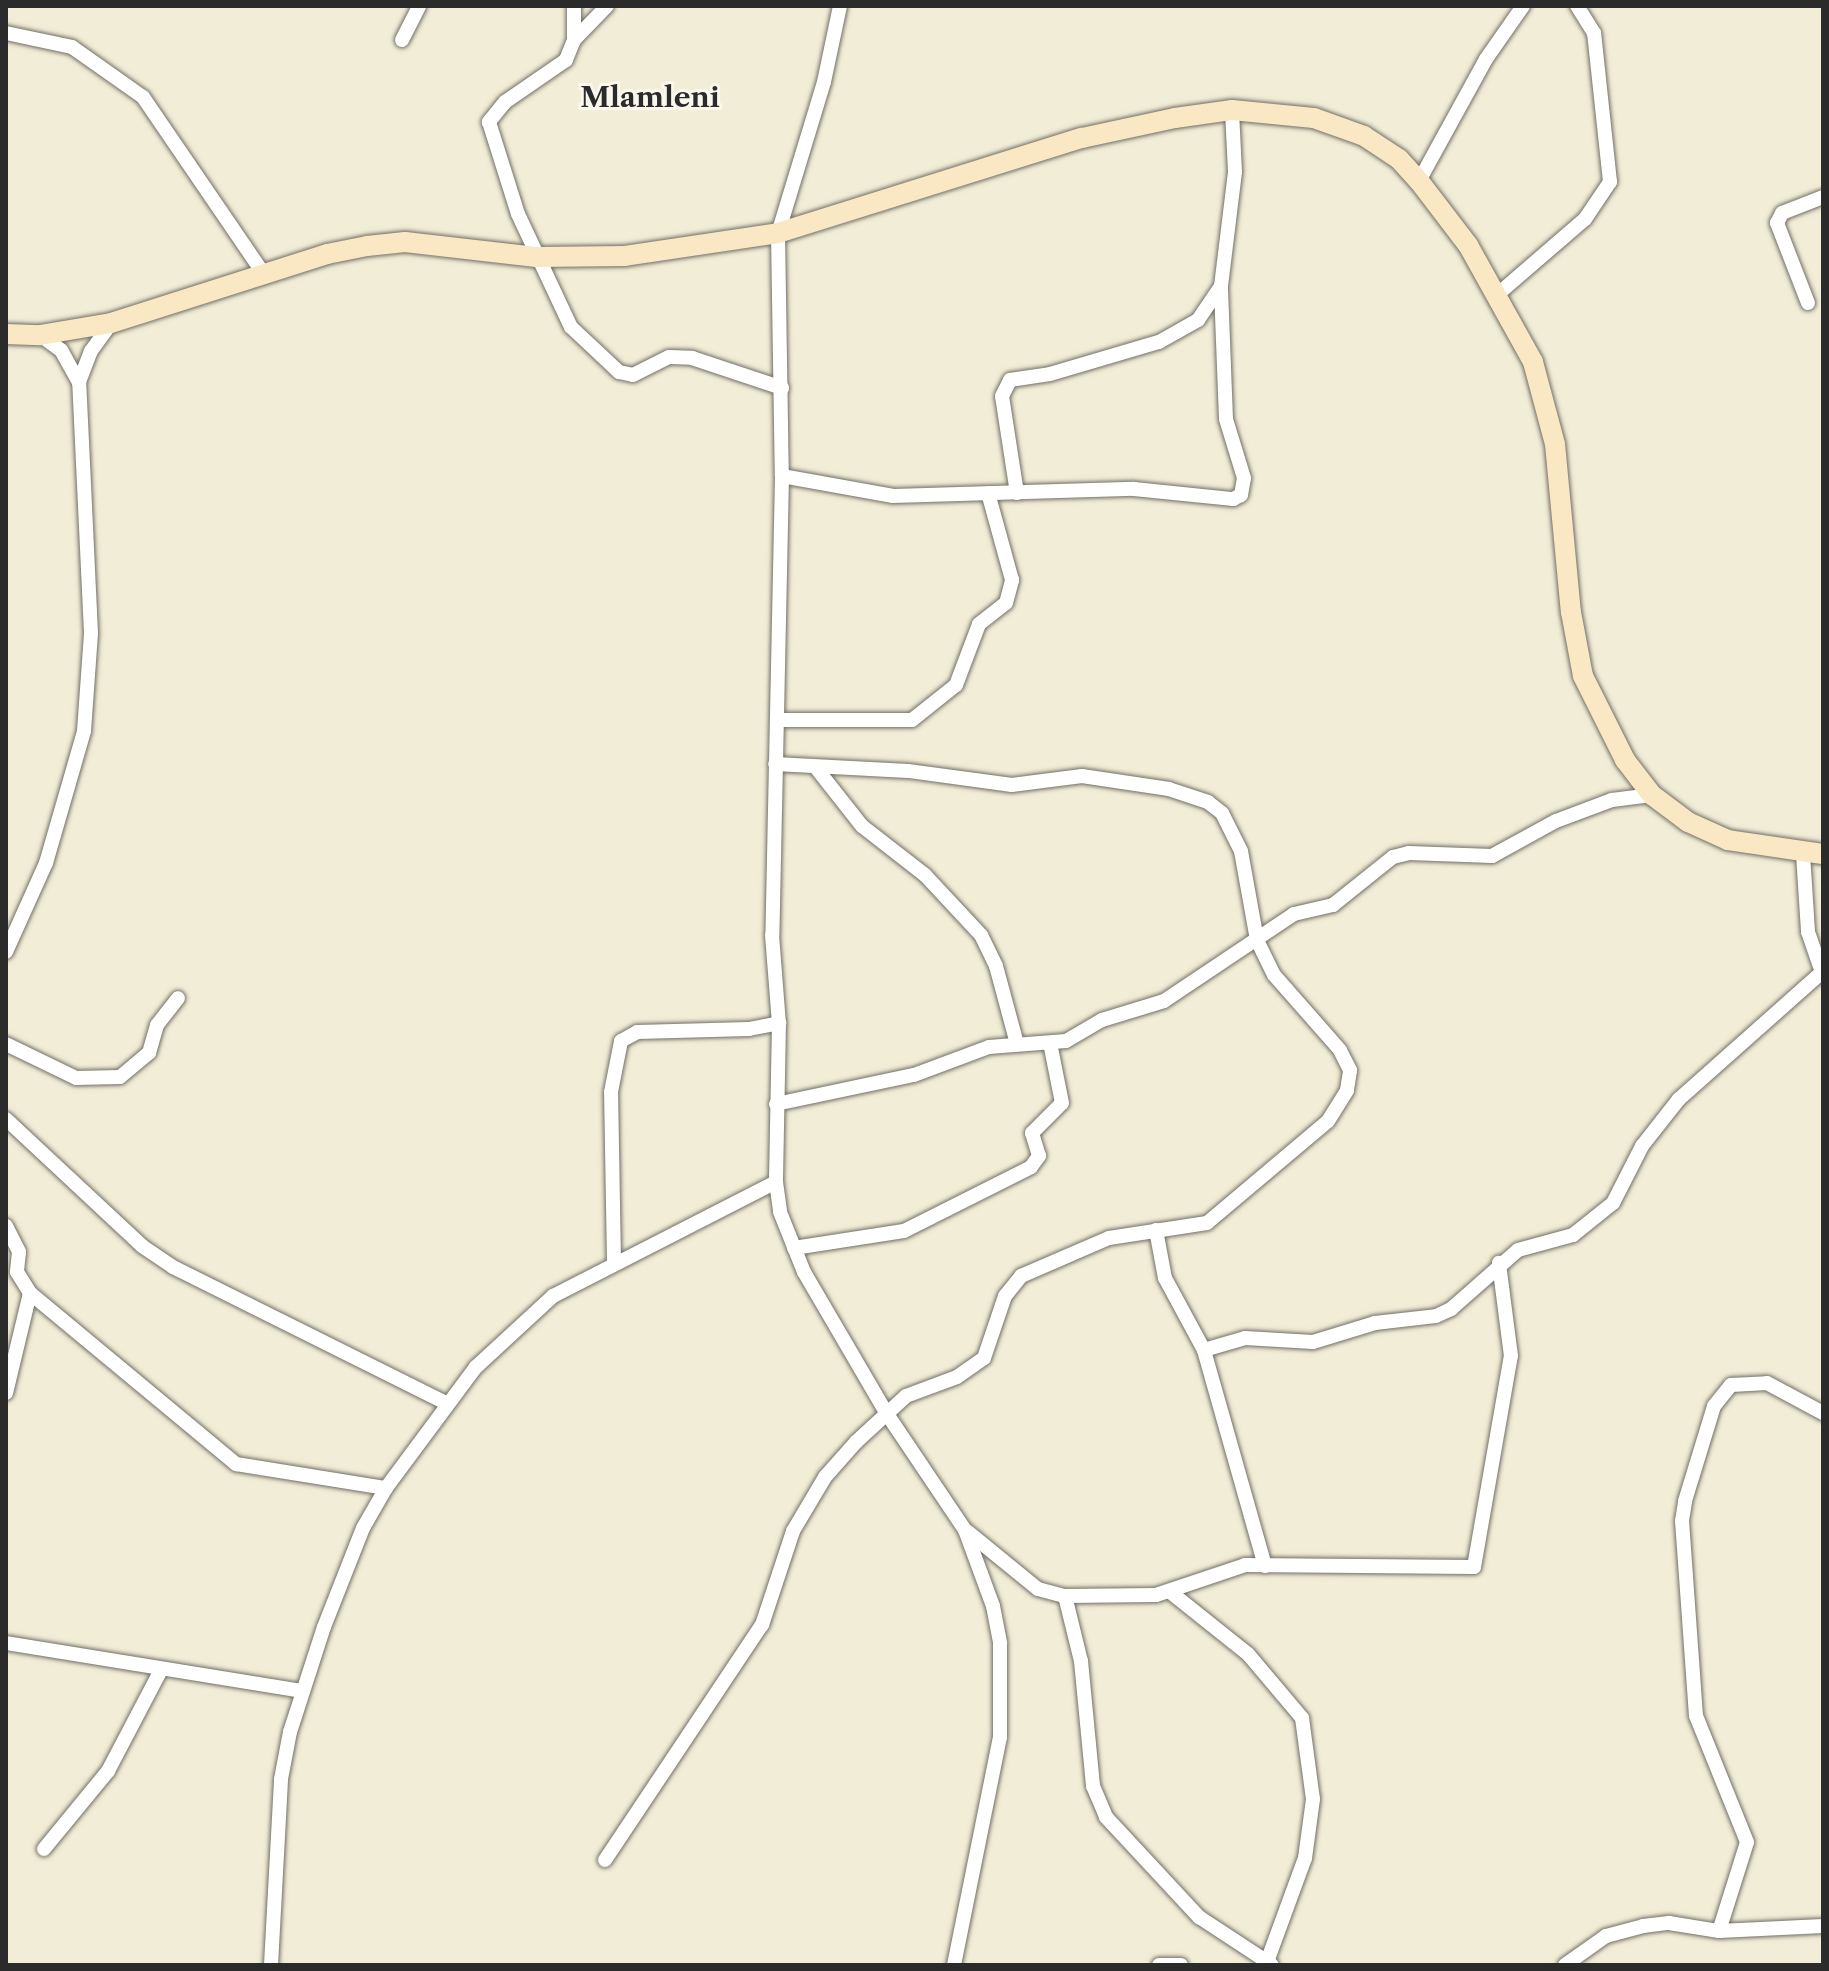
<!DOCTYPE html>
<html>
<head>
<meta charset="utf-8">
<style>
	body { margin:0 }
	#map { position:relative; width:1829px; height:1971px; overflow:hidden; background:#f2edd6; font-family:"Libre Caslon Text",serif }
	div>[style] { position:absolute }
	.roads { filter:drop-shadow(0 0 2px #716f67) drop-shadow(0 0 2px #716f67) }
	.minor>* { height:14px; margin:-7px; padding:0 7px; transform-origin:7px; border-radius:7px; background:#fff }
	.secondary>* { height:20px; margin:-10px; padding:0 10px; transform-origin:10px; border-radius:10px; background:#fae7c3 }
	span { translate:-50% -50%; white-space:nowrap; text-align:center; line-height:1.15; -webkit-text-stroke:6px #fbf7ec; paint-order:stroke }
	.quarter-label { font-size:28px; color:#2b2b2b; font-weight:700 }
	.frame { position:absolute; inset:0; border:8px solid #2b2b2b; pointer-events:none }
</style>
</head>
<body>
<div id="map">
	<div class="roads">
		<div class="minor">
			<i style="left:574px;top:6px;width:34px;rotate:90deg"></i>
			<i style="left:574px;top:40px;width:22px;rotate:112deg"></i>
			<i style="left:566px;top:60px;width:74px;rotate:145.5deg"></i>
			<i style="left:505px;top:102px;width:26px;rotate:129deg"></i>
			<i style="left:489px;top:122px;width:96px;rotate:72.5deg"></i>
			<i style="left:518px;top:214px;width:125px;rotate:64.9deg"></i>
			<i style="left:571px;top:327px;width:66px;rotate:43.2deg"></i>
			<i style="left:619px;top:372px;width:14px;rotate:12deg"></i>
			<i style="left:633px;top:375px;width:40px;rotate:-26.6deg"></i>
			<i style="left:669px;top:357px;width:23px;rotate:2deg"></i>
			<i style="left:692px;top:358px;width:95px;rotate:18.4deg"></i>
			<i style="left:840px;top:6px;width:78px;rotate:101.9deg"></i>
			<i style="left:824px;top:82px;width:158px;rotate:106.9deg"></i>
			<i style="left:778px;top:233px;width:243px;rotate:89.1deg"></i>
			<i style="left:782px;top:476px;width:459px;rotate:91.2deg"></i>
			<i style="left:772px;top:935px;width:88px;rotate:85.5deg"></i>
			<i style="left:779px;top:1023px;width:159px;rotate:91.1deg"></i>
			<i style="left:776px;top:1182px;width:30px;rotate:82deg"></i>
			<i style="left:780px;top:1212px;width:65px;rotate:68.2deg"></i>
			<i style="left:804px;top:1272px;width:164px;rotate:59.7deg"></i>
			<i style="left:887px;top:1414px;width:140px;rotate:56.1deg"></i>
			<i style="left:965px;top:1530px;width:81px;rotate:69.8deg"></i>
			<i style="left:993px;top:1606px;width:38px;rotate:79deg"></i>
			<i style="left:1000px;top:1643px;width:94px;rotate:90deg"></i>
			<i style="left:1000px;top:1737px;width:233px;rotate:101.4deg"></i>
			<i style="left:6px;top:33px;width:67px;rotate:12deg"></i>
			<i style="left:72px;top:47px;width:87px;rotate:35.2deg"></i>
			<i style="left:143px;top:97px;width:217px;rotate:55.7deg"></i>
			<i style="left:402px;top:40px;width:38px;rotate:-63deg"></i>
			<i style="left:574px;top:40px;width:47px;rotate:-45.9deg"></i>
			<i style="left:1419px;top:181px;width:139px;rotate:-61.2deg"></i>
			<i style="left:1486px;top:59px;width:65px;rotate:-55.1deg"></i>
			<i style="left:1498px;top:294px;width:115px;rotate:-40.8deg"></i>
			<i style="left:1585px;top:219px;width:45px;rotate:-56deg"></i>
			<i style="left:1610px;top:182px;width:150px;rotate:-96.1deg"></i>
			<i style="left:1594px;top:33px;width:32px;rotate:-122deg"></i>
			<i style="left:1808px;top:303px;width:86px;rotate:-111.2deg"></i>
			<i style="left:1777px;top:223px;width:11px;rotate:-63deg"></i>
			<i style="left:1782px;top:213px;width:44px;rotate:-21.3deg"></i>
			<i style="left:40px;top:335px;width:26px;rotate:36deg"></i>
			<i style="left:61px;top:350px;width:37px;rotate:61deg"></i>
			<i style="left:782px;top:476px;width:113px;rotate:10.2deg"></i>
			<i style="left:893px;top:496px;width:241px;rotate:-1.7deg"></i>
			<i style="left:1134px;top:489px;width:100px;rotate:5.8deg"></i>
			<i style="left:1233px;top:499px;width:9px;rotate:-27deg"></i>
			<i style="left:1241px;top:495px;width:17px;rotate:-80deg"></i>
			<i style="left:1244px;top:478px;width:62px;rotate:-107deg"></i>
			<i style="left:1226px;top:419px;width:133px;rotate:-92.2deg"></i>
			<i style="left:1017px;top:493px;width:98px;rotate:-98.8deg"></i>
			<i style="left:1002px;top:396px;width:18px;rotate:-63deg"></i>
			<i style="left:1010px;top:380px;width:40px;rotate:-8.5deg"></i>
			<i style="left:1050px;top:374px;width:114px;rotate:-16.4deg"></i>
			<i style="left:1159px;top:342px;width:45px;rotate:-29.4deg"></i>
			<i style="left:1198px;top:320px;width:41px;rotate:-55.9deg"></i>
			<i style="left:1221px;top:286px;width:115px;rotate:-83deg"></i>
			<i style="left:1235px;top:172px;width:62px;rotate:-92.8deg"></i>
			<i style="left:777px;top:720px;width:135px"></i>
			<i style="left:912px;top:720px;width:56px;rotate:-38.5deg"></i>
			<i style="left:956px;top:685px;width:65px;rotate:-69.3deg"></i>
			<i style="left:979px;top:624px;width:34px;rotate:-38deg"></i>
			<i style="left:1006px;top:603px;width:24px;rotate:-75deg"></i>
			<i style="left:1012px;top:580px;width:90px;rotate:-105.4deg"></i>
			<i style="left:817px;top:769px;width:73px;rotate:51.7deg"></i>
			<i style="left:862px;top:826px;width:80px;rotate:37.9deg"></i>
			<i style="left:925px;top:875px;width:82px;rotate:47deg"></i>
			<i style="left:981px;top:935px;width:34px;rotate:64deg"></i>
			<i style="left:996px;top:966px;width:81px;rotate:74.9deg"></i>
			<i style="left:1803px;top:854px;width:78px;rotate:86.3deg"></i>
			<i style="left:1808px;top:932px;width:46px;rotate:70.8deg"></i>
			<i style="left:6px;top:952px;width:98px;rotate:-65.8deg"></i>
			<i style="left:46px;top:863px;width:137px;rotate:-73.9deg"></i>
			<i style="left:84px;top:731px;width:98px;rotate:-85.9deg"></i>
			<i style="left:91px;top:633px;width:251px;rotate:-92.7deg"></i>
			<i style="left:79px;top:382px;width:33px;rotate:-69deg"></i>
			<i style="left:91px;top:351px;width:34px;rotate:-54deg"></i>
			<i style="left:6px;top:1044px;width:78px;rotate:25.9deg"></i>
			<i style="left:76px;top:1078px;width:44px;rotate:-1.3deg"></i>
			<i style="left:120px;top:1077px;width:38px;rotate:-40deg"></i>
			<i style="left:149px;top:1053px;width:29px;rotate:-74deg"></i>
			<i style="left:157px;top:1025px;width:34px;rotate:-52deg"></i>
			<i style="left:776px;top:1104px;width:141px;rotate:-11.9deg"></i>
			<i style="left:914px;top:1075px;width:80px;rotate:-20.5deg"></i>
			<i style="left:989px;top:1047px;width:77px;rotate:-4.5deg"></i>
			<i style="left:1066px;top:1041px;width:42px;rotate:-30.3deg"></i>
			<i style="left:1102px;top:1020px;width:65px;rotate:-17deg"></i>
			<i style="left:1164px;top:1001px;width:156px;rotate:-33.8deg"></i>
			<i style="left:1294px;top:914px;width:40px;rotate:-13deg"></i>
			<i style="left:1333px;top:905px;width:77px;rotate:-38.7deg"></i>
			<i style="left:1393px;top:857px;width:16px;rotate:-14deg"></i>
			<i style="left:1409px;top:853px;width:83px;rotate:2.1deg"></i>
			<i style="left:1492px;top:856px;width:73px;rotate:-28.7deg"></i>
			<i style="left:1556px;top:821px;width:60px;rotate:-20.6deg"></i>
			<i style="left:1612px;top:800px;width:40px;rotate:-7.1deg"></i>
			<i style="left:6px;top:1119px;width:186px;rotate:43deg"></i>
			<i style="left:142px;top:1246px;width:37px;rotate:34deg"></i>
			<i style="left:173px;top:1267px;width:305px;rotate:26.5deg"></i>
			<i style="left:6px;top:1226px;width:29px;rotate:63deg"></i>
			<i style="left:19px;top:1252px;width:20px;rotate:96deg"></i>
			<i style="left:17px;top:1272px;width:25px;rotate:58deg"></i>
			<i style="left:30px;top:1293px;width:268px;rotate:39.7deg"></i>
			<i style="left:236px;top:1464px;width:152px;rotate:9.1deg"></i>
			<i style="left:1156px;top:1230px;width:49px;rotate:79.4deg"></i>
			<i style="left:1165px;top:1278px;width:82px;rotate:61.6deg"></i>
			<i style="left:794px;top:1248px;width:111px;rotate:-8.8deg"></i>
			<i style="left:904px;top:1231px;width:142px;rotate:-26.7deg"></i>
			<i style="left:1031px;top:1167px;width:14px;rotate:-54deg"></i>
			<i style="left:1039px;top:1156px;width:24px;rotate:-107deg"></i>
			<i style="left:1032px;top:1133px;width:42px;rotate:-45deg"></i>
			<i style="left:1062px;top:1103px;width:61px;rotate:-101.3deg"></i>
			<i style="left:614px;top:1261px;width:169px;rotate:-91deg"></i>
			<i style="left:611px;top:1092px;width:52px;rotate:-78.9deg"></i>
			<i style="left:621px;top:1041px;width:18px;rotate:-29deg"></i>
			<i style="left:637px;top:1032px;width:112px;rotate:-1.5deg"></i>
			<i style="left:749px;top:1029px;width:31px;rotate:-11deg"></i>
			<i style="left:6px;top:1393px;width:103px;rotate:-76.5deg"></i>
			<i style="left:968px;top:1532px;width:90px;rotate:39.2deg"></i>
			<i style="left:1038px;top:1589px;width:28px;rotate:15deg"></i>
			<i style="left:1065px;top:1596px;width:91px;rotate:-0.6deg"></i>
			<i style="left:1156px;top:1595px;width:94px;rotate:-18.6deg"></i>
			<i style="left:1245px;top:1565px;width:229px;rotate:0.5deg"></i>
			<i style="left:1474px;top:1567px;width:214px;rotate:-80.1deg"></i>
			<i style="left:1511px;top:1356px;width:94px;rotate:-97.4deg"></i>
			<i style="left:1265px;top:1566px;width:224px;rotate:-105.8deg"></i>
			<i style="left:1204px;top:1350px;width:43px;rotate:-16.3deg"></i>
			<i style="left:1245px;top:1338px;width:68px;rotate:3.4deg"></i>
			<i style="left:1313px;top:1342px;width:65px;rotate:-17deg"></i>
			<i style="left:1375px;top:1323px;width:61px;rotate:-6.5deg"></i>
			<i style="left:1436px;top:1316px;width:17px;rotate:-25deg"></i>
			<i style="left:1451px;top:1309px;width:89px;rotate:-41.4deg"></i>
			<i style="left:1518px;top:1250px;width:57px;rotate:-15.3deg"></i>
			<i style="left:1573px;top:1235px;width:51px;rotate:-38.7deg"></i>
			<i style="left:1613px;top:1203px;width:64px;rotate:-63deg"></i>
			<i style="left:1642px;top:1146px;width:60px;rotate:-51.8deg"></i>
			<i style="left:1679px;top:1099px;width:190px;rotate:-41.6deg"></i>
			<i style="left:1169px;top:1591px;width:101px;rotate:38.6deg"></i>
			<i style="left:1248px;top:1654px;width:84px;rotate:49.8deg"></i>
			<i style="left:1302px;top:1718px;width:82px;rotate:82.3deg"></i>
			<i style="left:1313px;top:1799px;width:60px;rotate:97.7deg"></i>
			<i style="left:1305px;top:1858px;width:111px;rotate:110.1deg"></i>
			<i style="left:1065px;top:1596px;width:67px;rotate:76.2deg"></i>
			<i style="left:1081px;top:1661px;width:126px;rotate:84.5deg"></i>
			<i style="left:1093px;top:1786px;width:34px;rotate:67deg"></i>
			<i style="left:1106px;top:1817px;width:137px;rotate:47.1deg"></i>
			<i style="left:1199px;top:1917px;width:87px;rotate:33.3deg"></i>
			<i style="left:6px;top:1643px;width:300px;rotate:9.2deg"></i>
			<i style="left:44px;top:1849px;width:101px;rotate:-50.6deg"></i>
			<i style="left:108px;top:1771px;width:114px;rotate:-62.3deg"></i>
			<i style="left:605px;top:1860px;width:283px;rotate:-56.3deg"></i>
			<i style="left:762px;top:1625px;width:99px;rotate:-71.7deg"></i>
			<i style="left:793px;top:1531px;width:63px;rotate:-59.3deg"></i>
			<i style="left:825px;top:1477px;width:47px;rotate:-48.5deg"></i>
			<i style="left:856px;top:1442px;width:68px;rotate:-42.6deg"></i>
			<i style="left:906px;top:1396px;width:54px;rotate:-20.4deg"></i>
			<i style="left:957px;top:1377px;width:33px;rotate:-35deg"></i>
			<i style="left:984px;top:1358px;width:65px;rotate:-71.3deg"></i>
			<i style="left:1005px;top:1296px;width:26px;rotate:-51deg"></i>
			<i style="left:1021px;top:1276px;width:96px;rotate:-23.4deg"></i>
			<i style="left:1109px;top:1238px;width:99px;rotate:-8.7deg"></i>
			<i style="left:1207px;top:1223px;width:158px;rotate:-40.1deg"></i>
			<i style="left:1328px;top:1121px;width:36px;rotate:-58deg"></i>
			<i style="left:1347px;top:1090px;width:20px;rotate:-81deg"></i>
			<i style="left:1350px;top:1070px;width:22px;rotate:-117deg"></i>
			<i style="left:1340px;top:1050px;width:100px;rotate:-131.3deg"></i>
			<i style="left:1274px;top:975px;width:39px;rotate:-116deg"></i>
			<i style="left:1257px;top:940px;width:90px;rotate:-100.2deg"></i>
			<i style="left:1241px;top:851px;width:42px;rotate:-116.6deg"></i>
			<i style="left:1222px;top:813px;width:18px;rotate:-142deg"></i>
			<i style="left:1208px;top:802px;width:41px;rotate:-161.6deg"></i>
			<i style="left:1169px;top:789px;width:88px;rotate:-171.5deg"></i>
			<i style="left:1082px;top:776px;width:71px;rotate:172.7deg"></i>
			<i style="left:1012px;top:785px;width:105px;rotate:-172.3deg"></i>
			<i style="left:908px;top:771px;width:133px;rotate:-177deg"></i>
			<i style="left:1719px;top:1931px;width:93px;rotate:-72.5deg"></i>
			<i style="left:1747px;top:1842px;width:136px;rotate:-112deg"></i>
			<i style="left:1696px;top:1716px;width:196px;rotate:-94.1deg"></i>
			<i style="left:1682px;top:1521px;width:20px;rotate:-81deg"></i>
			<i style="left:1685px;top:1501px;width:99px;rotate:-73deg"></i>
			<i style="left:1714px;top:1406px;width:27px;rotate:-51deg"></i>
			<i style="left:1731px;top:1385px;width:36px;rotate:-3deg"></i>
			<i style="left:1767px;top:1383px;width:64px;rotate:28.2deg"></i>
			<i style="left:271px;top:1965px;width:186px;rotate:-86.9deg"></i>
			<i style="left:281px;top:1779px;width:48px;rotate:-79.2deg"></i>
			<i style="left:290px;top:1732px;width:110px;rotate:-72.1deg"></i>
			<i style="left:324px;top:1627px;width:106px;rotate:-68.5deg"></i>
			<i style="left:363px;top:1528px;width:46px;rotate:-60.1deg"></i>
			<i style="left:386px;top:1488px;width:151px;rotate:-53.4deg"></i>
			<i style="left:476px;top:1367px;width:105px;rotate:-42.7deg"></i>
			<i style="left:553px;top:1296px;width:250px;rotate:-27.1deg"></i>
			<i style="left:1159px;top:1965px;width:22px"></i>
			<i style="left:1565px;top:1965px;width:50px;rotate:-35.3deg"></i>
			<i style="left:1606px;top:1936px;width:38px;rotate:-15deg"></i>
			<i style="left:1643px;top:1926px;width:26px;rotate:-7deg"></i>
			<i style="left:1669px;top:1923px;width:51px;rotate:9.1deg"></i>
			<i style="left:1719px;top:1931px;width:104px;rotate:-2.8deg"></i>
		</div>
		<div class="secondary">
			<i style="left:6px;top:334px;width:34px;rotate:2deg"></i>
			<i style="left:40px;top:335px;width:72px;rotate:-9.6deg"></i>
			<i style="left:111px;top:323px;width:227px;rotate:-17.7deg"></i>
			<i style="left:327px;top:254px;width:41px;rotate:-11.3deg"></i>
			<i style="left:367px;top:246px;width:38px;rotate:-6deg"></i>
			<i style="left:405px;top:242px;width:132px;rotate:6.5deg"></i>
			<i style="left:536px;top:257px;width:89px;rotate:-0.6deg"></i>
			<i style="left:625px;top:256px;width:155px;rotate:-8.5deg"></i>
			<i style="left:778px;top:233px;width:318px;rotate:-17.4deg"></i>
			<i style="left:1082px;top:138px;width:95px;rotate:-12.1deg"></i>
			<i style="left:1175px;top:118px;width:58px;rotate:-8deg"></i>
			<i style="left:1232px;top:110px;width:82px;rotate:5.6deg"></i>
			<i style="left:1314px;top:118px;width:53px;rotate:19.8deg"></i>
			<i style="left:1364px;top:136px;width:42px;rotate:33.3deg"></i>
			<i style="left:1399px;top:159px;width:30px;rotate:48deg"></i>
			<i style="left:1419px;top:181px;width:81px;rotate:52.6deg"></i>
			<i style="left:1468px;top:245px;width:134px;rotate:60.9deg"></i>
			<i style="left:1533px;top:362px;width:85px;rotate:75deg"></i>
			<i style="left:1555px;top:444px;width:169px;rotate:84.6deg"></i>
			<i style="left:1571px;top:612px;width:65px;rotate:79.4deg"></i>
			<i style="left:1583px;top:676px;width:94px;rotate:63.4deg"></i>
			<i style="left:1625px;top:760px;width:44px;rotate:52.4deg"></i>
			<i style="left:1652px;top:795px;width:45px;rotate:36.9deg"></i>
			<i style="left:1688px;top:822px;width:44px;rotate:24.2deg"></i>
			<i style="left:1728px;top:840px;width:96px;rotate:8.4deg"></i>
		</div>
	</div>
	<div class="quarter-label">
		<span style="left:650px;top:97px">Mlamleni</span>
	</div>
	<div class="frame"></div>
</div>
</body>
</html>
